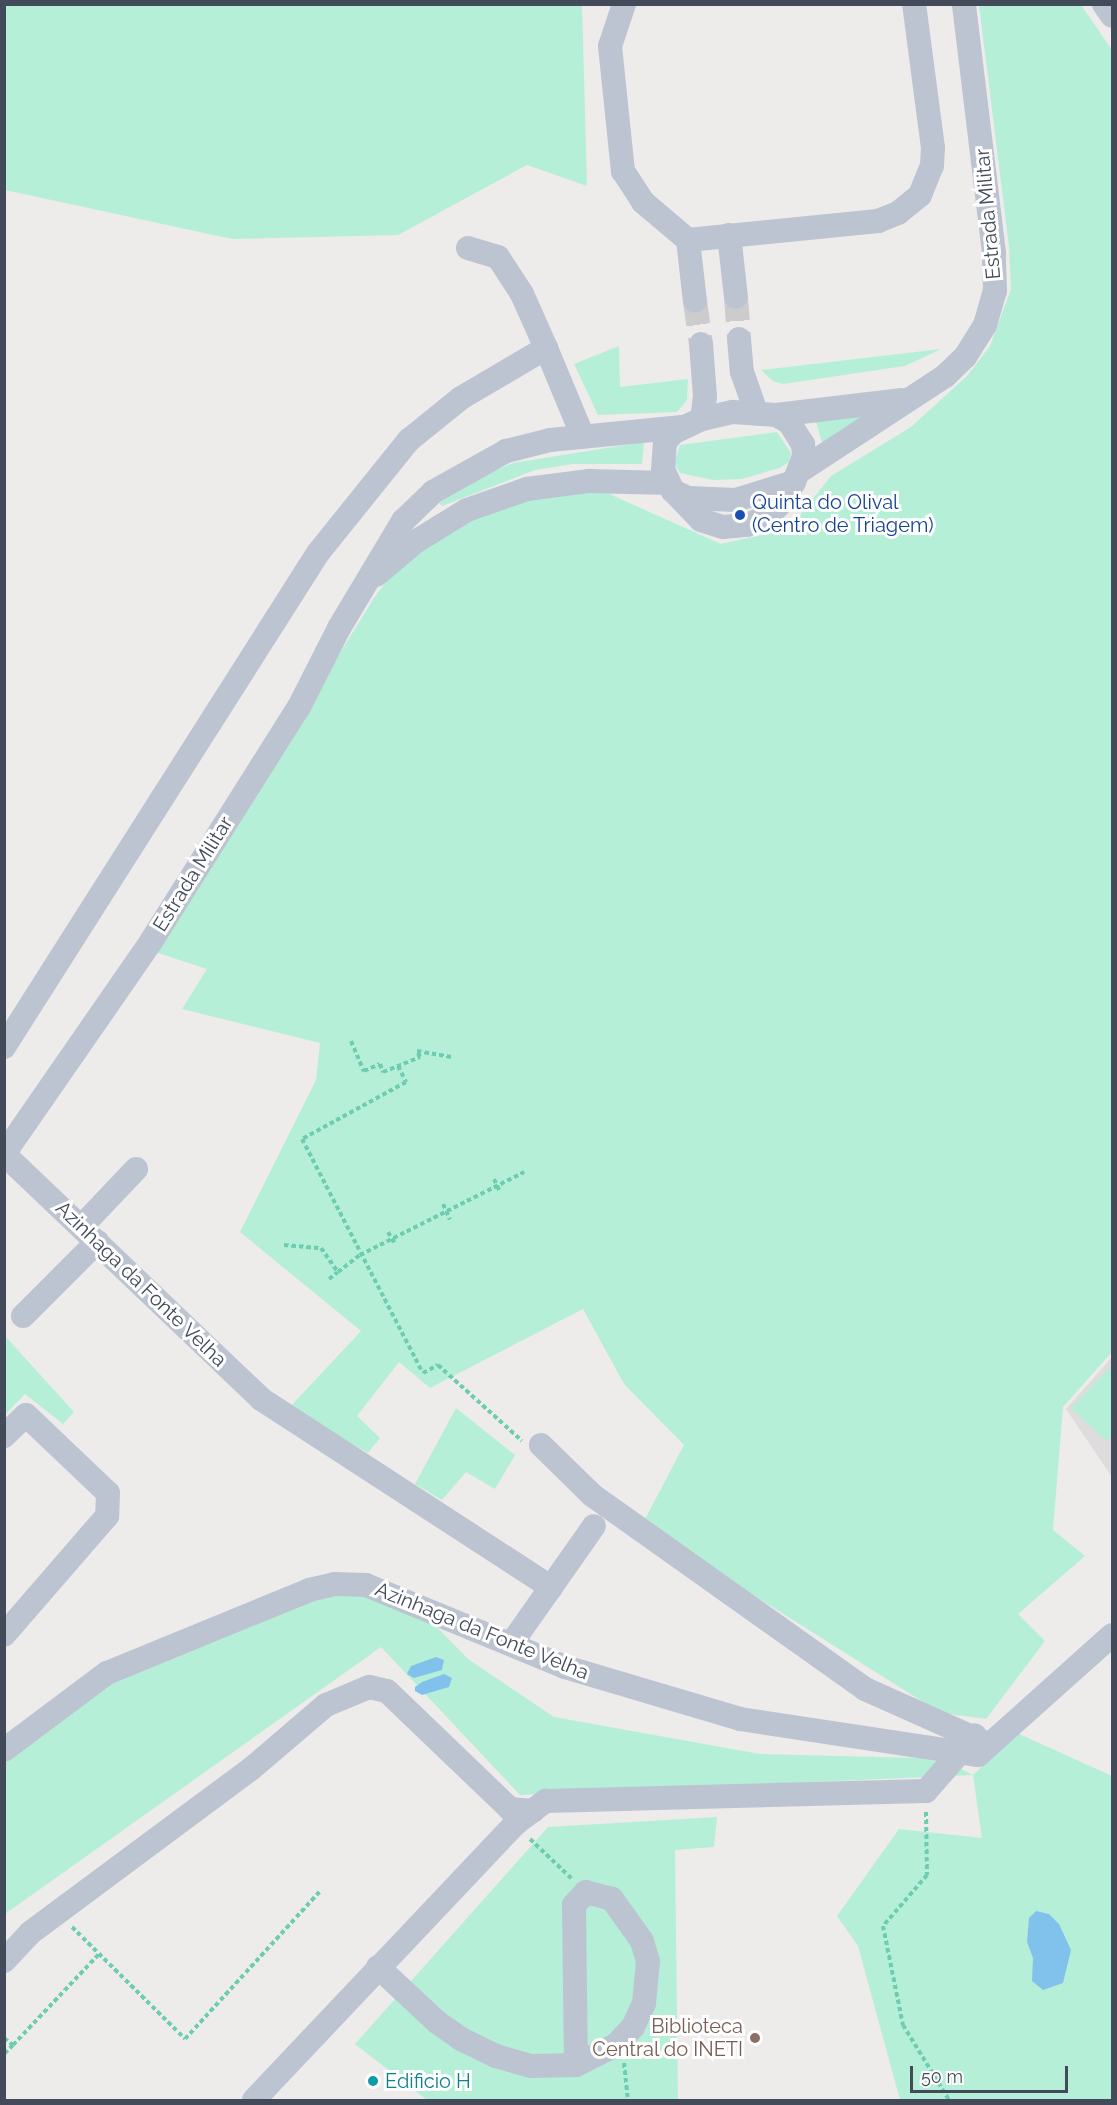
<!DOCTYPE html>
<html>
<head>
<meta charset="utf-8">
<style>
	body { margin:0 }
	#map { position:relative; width:1117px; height:2105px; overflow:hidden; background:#eeebeb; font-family:Raleway,sans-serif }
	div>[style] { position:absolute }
	.education>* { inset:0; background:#dfdcdd }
	.green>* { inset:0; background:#b6efd7 }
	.water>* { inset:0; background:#81c2ed }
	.minor-tunnel>* { height:24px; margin-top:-12px; transform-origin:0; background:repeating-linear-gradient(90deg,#cccbce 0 24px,transparent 0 36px) }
	.path>* { height:4px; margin-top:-2px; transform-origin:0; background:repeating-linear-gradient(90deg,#6dcdb1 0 4.5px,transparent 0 7.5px) }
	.minor>* { height:24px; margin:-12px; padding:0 12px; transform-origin:12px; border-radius:12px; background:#bdc4d1 }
	.dots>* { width:16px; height:16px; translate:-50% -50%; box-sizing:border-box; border:3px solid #fff; border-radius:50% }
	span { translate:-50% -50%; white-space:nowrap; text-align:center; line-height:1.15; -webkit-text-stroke:6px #fff; paint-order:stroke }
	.street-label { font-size:20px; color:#434a59 }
	.transit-label { font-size:20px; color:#164399 }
	.left { translate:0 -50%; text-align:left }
	.education-label { font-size:20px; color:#785e54 }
	.right { translate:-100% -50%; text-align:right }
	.culture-label { font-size:20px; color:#0d838f }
	.frame { position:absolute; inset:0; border:6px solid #434a59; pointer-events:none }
	.scale { position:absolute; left:910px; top:2066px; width:158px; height:27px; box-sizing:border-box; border:3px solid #434a59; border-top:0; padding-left:8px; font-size:18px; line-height:21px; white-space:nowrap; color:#434a59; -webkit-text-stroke:4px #fff; paint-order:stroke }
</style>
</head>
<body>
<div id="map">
	<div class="education">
		<i style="clip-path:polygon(1112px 1357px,1112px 1477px,1066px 1409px)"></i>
	</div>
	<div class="green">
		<i style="clip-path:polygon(5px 4px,582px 5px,587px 186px,527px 165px,398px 235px,232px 239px,5px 190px)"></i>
		<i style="clip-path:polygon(979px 5px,1081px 5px,1112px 50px,1112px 1352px,1063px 1407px,1053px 1530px,1085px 1556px,1018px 1614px,1045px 1641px,986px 1719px,942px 1713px,931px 1707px,642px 1525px,684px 1445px,624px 1384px,583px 1309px,430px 1388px,399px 1362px,357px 1416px,380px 1438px,368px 1453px,289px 1408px,361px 1331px,240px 1232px,316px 1080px,320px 1043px,182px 1009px,207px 969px,155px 952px,374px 598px,392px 574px,447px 532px,515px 501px,564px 493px,607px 493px,721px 544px,780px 531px,800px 515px,831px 476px,911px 427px,967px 376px,990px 346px,1011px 289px,1009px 247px)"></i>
		<i style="clip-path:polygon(619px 346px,620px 387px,688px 379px,687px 400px,677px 412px,598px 415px,574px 364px)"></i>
		<i style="clip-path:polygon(941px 349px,905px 366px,783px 384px,773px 381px,761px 370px)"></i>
		<i style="clip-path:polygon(860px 416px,860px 422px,823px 446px,816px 422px)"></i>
		<i style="clip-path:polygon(777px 432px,791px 453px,789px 462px,779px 468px,742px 479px,713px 480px,680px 473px,674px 463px,680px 445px)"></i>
		<i style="clip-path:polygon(644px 442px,642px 464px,573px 464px,535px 470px,442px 506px,439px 503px,480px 477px,513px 463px)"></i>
		<i style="clip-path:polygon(5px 1336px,74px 1412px,63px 1424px,25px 1394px,5px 1415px)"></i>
		<i style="clip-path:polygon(1112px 1365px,1112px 1435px,1106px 1441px,1071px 1408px)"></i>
		<i style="clip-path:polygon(456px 1408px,515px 1455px,495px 1489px,466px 1472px,442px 1500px,415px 1484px)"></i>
		<i style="clip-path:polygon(337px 1595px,366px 1596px,426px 1616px,468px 1659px,554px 1717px,760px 1754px,918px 1758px,951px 1764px,973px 1775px,1017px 1733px,1112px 1776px,1112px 2100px,900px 2100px,858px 1946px,837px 1916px,899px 1829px,982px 1838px,973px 1775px,520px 1795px,381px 1647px,5px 1914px,5px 1763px,118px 1677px,314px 1599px)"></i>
		<i style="clip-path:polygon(717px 1817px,714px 1847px,675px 1850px,678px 2100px,427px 2100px,355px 2044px,548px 1827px)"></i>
	</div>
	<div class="water">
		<i style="clip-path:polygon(436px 1657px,444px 1660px,442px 1670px,414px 1678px,407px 1674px,411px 1666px)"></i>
		<i style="clip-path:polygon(444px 1674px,452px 1678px,449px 1687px,422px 1695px,415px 1691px,415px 1687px,422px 1682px)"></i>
		<i style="clip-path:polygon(1036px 1911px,1049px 1914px,1059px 1924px,1071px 1950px,1063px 1983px,1043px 1990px,1032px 1981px,1033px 1958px,1027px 1942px,1029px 1918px)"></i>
	</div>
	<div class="minor-tunnel">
		<i style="left:736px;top:297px;width:42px;rotate:85.9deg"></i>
		<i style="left:695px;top:301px;width:43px;rotate:82.1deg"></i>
	</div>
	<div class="path">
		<i style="left:351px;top:1041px;width:33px;rotate:67deg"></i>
		<i style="left:364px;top:1071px;width:17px;rotate:-24deg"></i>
		<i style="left:380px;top:1064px;width:9px;rotate:69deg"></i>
		<i style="left:383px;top:1072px;width:40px;rotate:-22deg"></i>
		<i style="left:420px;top:1057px;width:7px;rotate:-117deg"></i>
		<i style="left:417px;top:1051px;width:35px;rotate:10deg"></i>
		<i style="left:398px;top:1066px;width:18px;rotate:63deg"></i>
		<i style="left:406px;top:1082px;width:119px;rotate:151.3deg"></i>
		<i style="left:302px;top:1139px;width:263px;rotate:62.7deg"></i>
		<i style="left:423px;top:1373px;width:17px;rotate:-28deg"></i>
		<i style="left:438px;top:1365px;width:113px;rotate:42.1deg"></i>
		<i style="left:494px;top:1179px;width:14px;rotate:65deg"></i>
		<i style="left:443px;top:1204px;width:17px;rotate:66deg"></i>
		<i style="left:388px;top:1232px;width:14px;rotate:60deg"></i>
		<i style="left:284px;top:1245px;width:37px;rotate:5deg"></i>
		<i style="left:321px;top:1248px;width:29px;rotate:55deg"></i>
		<i style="left:338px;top:1272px;width:28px;rotate:-38deg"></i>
		<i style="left:360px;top:1255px;width:184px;rotate:-26.8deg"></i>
		<i style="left:329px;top:1279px;width:11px;rotate:-38deg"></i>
		<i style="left:926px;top:1812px;width:63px;rotate:89.1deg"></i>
		<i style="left:927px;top:1875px;width:67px;rotate:130.8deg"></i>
		<i style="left:883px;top:1926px;width:101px;rotate:78.6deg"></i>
		<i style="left:903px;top:2025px;width:88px;rotate:58.5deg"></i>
		<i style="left:530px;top:1839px;width:57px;rotate:43.6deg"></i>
		<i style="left:72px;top:1927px;width:159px;rotate:44.7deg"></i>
		<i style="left:185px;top:2039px;width:200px;rotate:-47.6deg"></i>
		<i style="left:4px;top:2038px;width:11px;rotate:38deg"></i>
		<i style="left:13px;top:2045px;width:13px;rotate:135deg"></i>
		<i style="left:13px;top:2045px;width:125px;rotate:-46.6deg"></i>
		<i style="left:624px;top:2063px;width:37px;rotate:84deg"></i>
	</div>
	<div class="minor">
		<i style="left:624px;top:4px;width:44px;rotate:108.4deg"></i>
		<i style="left:610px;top:46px;width:126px;rotate:84.1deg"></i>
		<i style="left:623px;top:171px;width:37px;rotate:57deg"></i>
		<i style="left:643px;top:202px;width:59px;rotate:40.2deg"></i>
		<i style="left:688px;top:240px;width:191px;rotate:-5.7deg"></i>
		<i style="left:878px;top:221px;width:22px;rotate:-22deg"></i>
		<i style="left:898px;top:213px;width:28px;rotate:-39deg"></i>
		<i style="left:920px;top:195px;width:31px;rotate:-68deg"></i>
		<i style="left:932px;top:166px;width:18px;rotate:-87deg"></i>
		<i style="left:933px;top:148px;width:145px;rotate:-97.5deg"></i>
		<i style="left:1104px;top:4px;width:14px;rotate:56deg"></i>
		<i style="left:729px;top:235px;width:62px;rotate:83.6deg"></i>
		<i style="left:688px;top:240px;width:61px;rotate:83.5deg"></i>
		<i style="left:468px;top:248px;width:31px;rotate:17deg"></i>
		<i style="left:498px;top:257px;width:44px;rotate:57deg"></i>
		<i style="left:522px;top:294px;width:59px;rotate:66deg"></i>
		<i style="left:739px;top:339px;width:33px;rotate:85deg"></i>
		<i style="left:742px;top:372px;width:42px;rotate:70.7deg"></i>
		<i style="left:701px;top:344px;width:52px;rotate:85.6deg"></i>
		<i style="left:705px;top:396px;width:23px;rotate:97deg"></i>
		<i style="left:776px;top:415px;width:15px;rotate:28deg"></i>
		<i style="left:789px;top:422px;width:26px;rotate:58deg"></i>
		<i style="left:803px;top:444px;width:12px;rotate:85deg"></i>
		<i style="left:804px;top:456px;width:28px;rotate:111deg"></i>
		<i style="left:794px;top:482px;width:61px;rotate:162.8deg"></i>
		<i style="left:736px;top:500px;width:48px;rotate:-177.6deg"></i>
		<i style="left:688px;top:498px;width:17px;rotate:-155deg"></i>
		<i style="left:673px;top:491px;width:23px;rotate:-115deg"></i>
		<i style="left:663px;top:470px;width:28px;rotate:-86deg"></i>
		<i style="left:665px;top:442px;width:13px;rotate:-48deg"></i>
		<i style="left:674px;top:432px;width:31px;rotate:-25deg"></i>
		<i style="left:702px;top:419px;width:32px;rotate:-13deg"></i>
		<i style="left:733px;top:412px;width:43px;rotate:4deg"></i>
		<i style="left:776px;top:415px;width:127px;rotate:-6.8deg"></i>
		<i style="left:800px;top:471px;width:173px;rotate:-33.2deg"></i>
		<i style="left:945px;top:376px;width:28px;rotate:-44deg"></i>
		<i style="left:965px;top:357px;width:38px;rotate:-58deg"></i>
		<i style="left:985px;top:325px;width:35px;rotate:-74deg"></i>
		<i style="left:995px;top:291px;width:38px;rotate:-92deg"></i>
		<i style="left:994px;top:253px;width:251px;rotate:-96.9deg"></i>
		<i style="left:675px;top:493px;width:37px;rotate:46deg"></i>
		<i style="left:701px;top:520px;width:23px;rotate:18deg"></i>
		<i style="left:723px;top:527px;width:24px;rotate:-5deg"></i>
		<i style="left:747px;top:525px;width:23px;rotate:-23deg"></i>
		<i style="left:768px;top:516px;width:21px;rotate:-45deg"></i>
		<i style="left:783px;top:501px;width:22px;rotate:-60deg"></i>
		<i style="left:376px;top:575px;width:51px;rotate:-40.2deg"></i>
		<i style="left:415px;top:542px;width:61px;rotate:-31.6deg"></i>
		<i style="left:467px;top:510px;width:64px;rotate:-19.3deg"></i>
		<i style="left:527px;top:489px;width:63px;rotate:-7.4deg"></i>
		<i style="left:589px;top:481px;width:79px;rotate:1.5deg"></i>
		<i style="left:4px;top:1047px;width:585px;rotate:-57.56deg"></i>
		<i style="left:318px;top:553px;width:145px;rotate:-51.2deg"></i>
		<i style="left:409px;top:440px;width:67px;rotate:-38.9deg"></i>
		<i style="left:461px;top:398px;width:99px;rotate:-30.5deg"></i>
		<i style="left:546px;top:348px;width:96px;rotate:67.4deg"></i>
		<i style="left:4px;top:1154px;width:260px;rotate:-55.3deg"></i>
		<i style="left:152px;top:940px;width:275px;rotate:-57.8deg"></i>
		<i style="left:299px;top:707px;width:89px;rotate:-63.1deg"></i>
		<i style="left:339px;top:628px;width:125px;rotate:-59.1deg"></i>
		<i style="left:403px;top:521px;width:42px;rotate:-44deg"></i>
		<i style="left:433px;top:492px;width:84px;rotate:-29.3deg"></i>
		<i style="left:506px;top:451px;width:45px;rotate:-14deg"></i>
		<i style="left:550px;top:440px;width:133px;rotate:-5.6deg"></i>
		<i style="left:4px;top:1154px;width:355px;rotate:43.6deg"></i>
		<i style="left:261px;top:1399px;width:346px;rotate:33deg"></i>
		<i style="left:81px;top:1227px;width:80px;rotate:-46.5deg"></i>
		<i style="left:23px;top:1316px;width:105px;rotate:-45deg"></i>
		<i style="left:4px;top:1436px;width:30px;rotate:-44deg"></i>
		<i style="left:26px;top:1415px;width:113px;rotate:43.6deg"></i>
		<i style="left:108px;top:1493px;width:23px;rotate:92deg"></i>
		<i style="left:107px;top:1516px;width:157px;rotate:130.9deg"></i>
		<i style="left:541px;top:1445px;width:71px;rotate:44.4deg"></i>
		<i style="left:592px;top:1495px;width:335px;rotate:35.4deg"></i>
		<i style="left:865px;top:1689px;width:135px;rotate:24.1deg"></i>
		<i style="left:511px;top:1644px;width:144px;rotate:-54.9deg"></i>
		<i style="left:4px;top:1750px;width:129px;rotate:-36.8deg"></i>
		<i style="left:107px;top:1673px;width:218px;rotate:-22.3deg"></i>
		<i style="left:309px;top:1590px;width:27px;rotate:-13deg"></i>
		<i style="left:335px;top:1584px;width:31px;rotate:2deg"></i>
		<i style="left:366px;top:1585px;width:215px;rotate:22.4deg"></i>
		<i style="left:565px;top:1667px;width:183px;rotate:16.5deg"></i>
		<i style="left:740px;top:1719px;width:241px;rotate:8.6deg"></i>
		<i style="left:978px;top:1755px;width:180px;rotate:-41.8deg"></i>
		<i style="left:4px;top:1961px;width:38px;rotate:-47deg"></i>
		<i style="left:30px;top:1933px;width:275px;rotate:-36.6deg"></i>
		<i style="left:251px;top:1769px;width:99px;rotate:-40.5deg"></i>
		<i style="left:326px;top:1705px;width:47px;rotate:-22.7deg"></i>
		<i style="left:369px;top:1687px;width:18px;rotate:13deg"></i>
		<i style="left:387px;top:1691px;width:170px;rotate:43.8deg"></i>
		<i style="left:510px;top:1809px;width:23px;rotate:5deg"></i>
		<i style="left:378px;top:1967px;width:81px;rotate:43deg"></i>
		<i style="left:437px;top:2022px;width:29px;rotate:35deg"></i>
		<i style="left:461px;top:2039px;width:39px;rotate:26deg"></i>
		<i style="left:496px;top:2056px;width:37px;rotate:16deg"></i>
		<i style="left:532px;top:2066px;width:44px;rotate:-1.3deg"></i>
		<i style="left:576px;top:2065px;width:45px;rotate:-26.6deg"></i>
		<i style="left:616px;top:2045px;width:25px;rotate:-47deg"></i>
		<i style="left:633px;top:2027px;width:26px;rotate:-65deg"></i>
		<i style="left:644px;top:2003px;width:42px;rotate:-84.6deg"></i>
		<i style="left:648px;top:1961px;width:21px;rotate:-107deg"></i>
		<i style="left:642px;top:1941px;width:52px;rotate:-125.5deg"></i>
		<i style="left:612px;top:1899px;width:27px;rotate:-165deg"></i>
		<i style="left:586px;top:1892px;width:18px;rotate:133deg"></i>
		<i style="left:574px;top:1905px;width:160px;rotate:89.3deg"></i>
		<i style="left:254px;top:2100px;width:380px;rotate:-46.6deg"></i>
		<i style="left:515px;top:1824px;width:39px;rotate:-37deg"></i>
		<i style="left:546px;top:1801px;width:380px;rotate:-1.5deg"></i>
		<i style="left:926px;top:1791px;width:74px;rotate:-48.8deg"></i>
	</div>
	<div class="dots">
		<i style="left:740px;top:515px;background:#1a4fb4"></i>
		<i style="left:755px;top:2038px;background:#8d6e63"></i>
		<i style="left:373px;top:2081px;background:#0f9aa8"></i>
	</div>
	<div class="street-label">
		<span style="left:988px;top:214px;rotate:-95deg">Estrada Militar</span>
		<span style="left:193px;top:874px;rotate:-58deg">Estrada Militar</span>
		<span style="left:141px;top:1284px;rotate:44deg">Azinhaga da Fonte Velha</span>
		<span style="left:482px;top:1631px;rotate:22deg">Azinhaga da Fonte Velha</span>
	</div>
	<div class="transit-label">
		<span class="left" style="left:752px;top:514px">Quinta do Olival<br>(Centro de Triagem)</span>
	</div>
	<div class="education-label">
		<span class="right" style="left:743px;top:2038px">Biblioteca<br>Central do INETI</span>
	</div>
	<div class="culture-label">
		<span class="left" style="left:385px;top:2081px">Edificio H</span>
	</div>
	<div class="frame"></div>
	<div class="scale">50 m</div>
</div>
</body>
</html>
